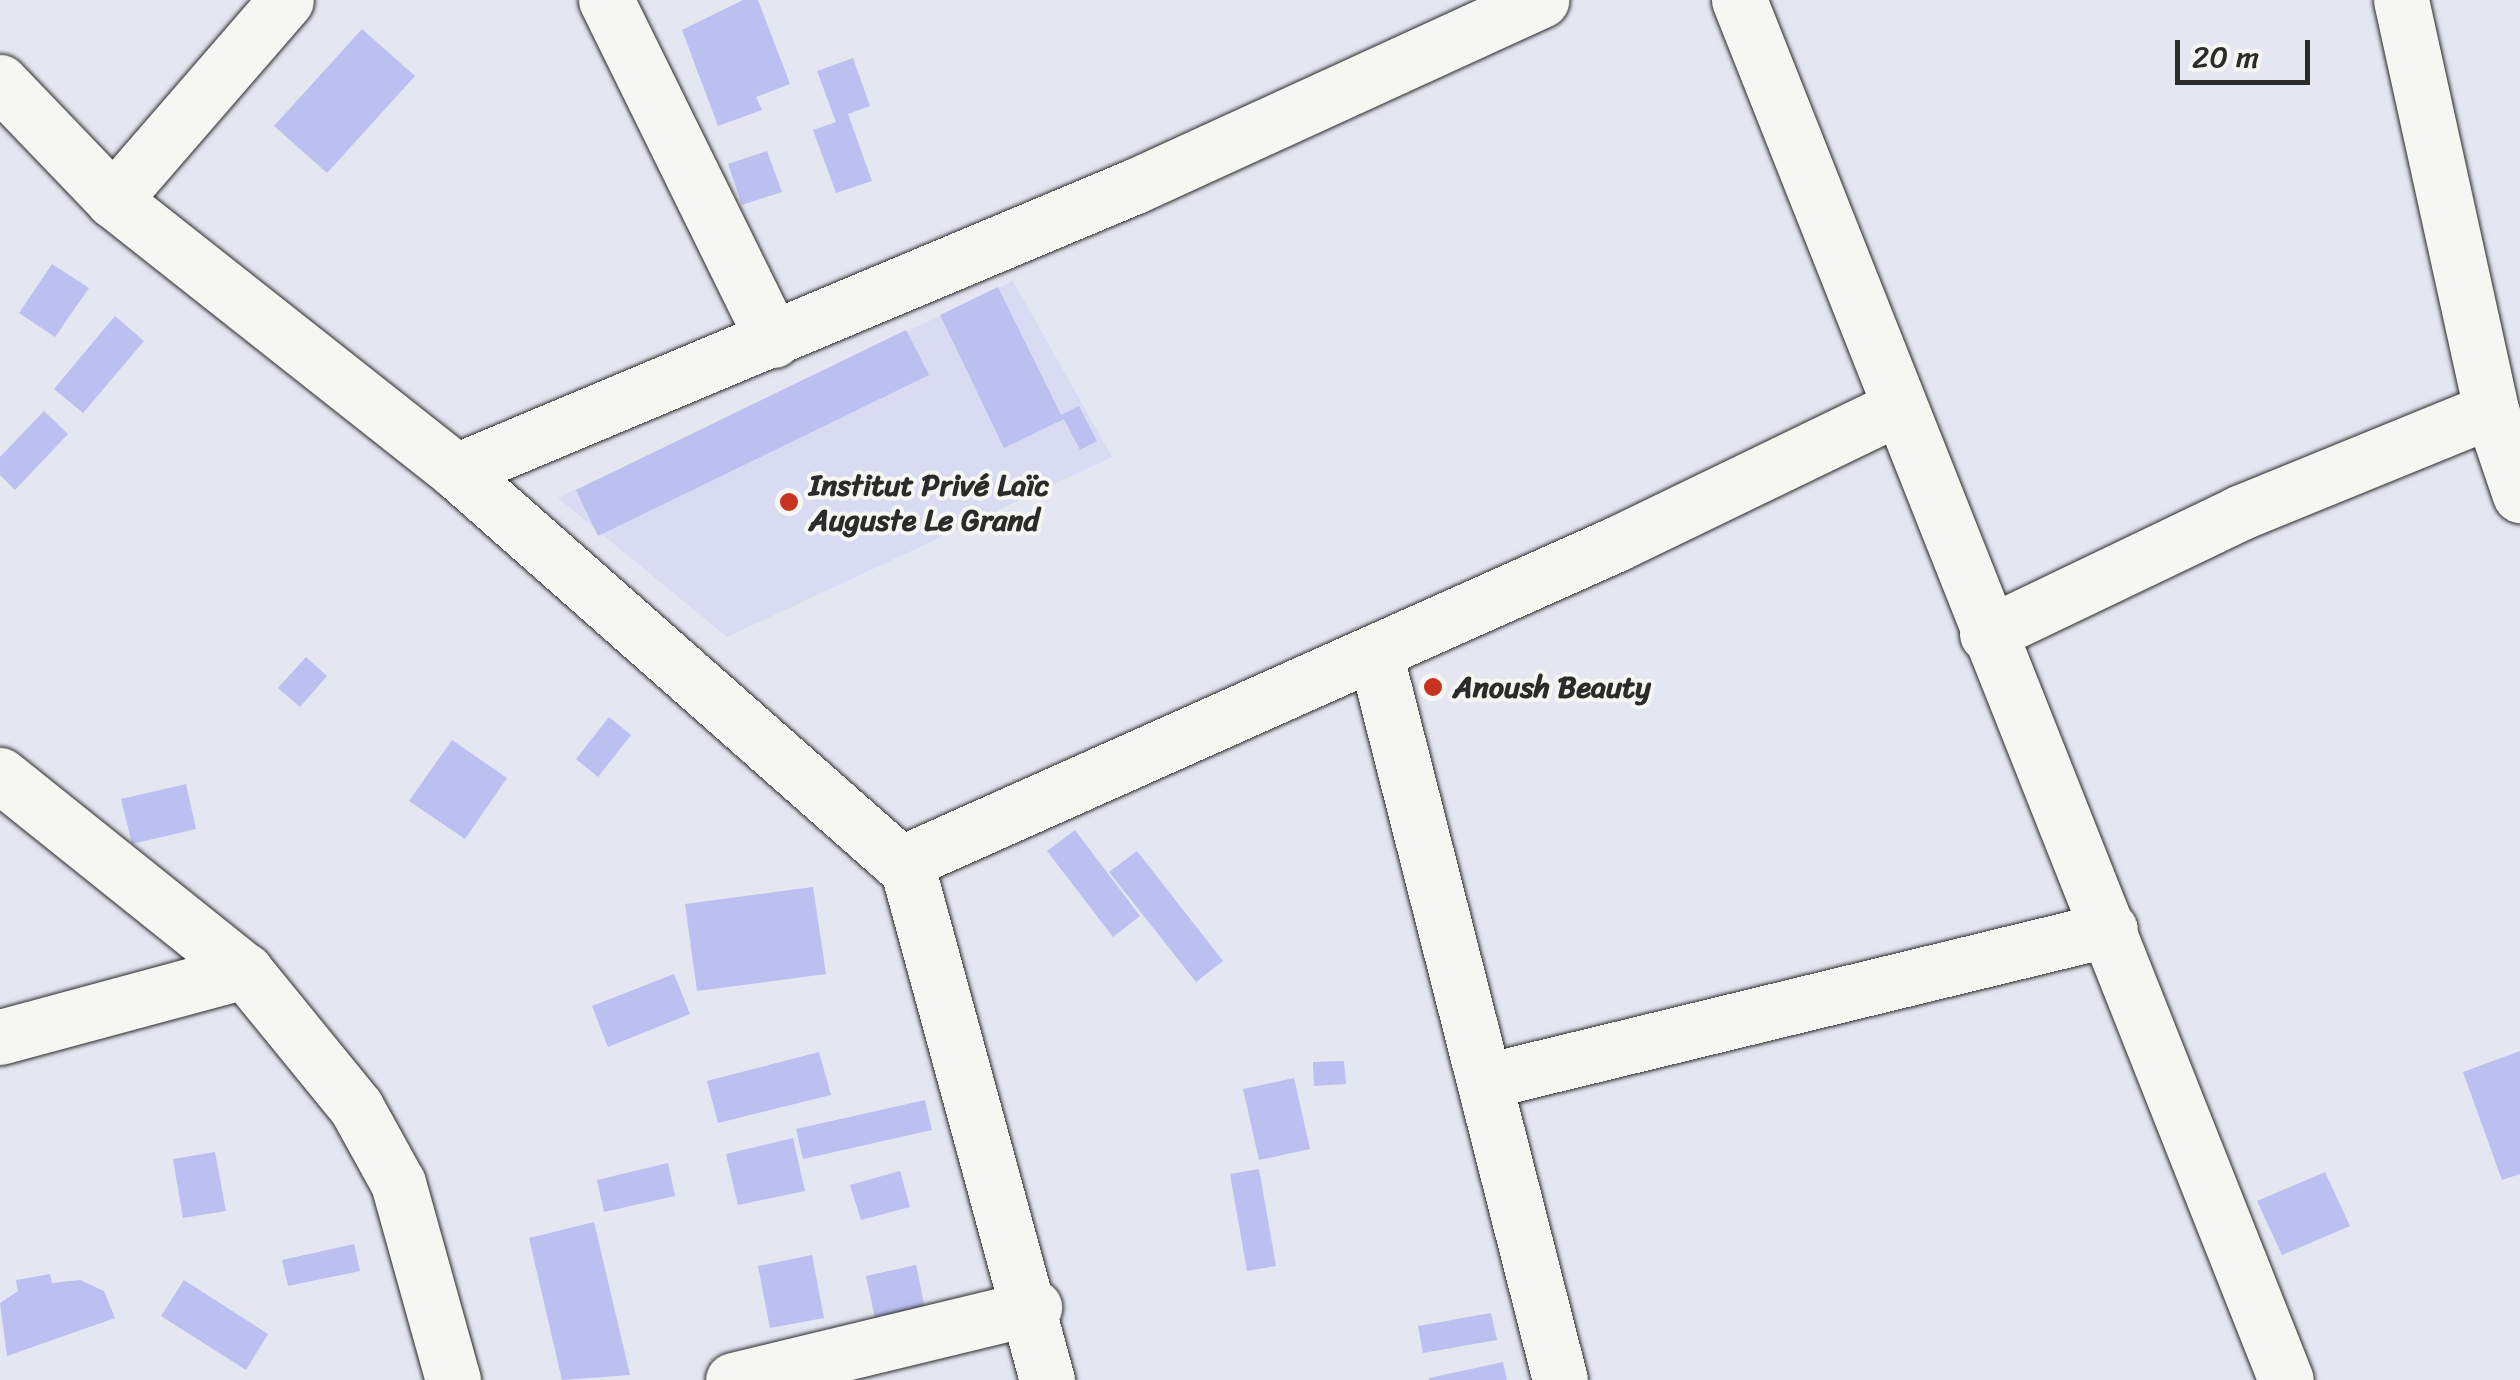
<!DOCTYPE html>
<html>
<head>
<meta charset="utf-8">
<style>
	body { margin:0 }
	#map { position:relative; width:2520px; height:1380px; overflow:hidden; background:#e4e6f2; font-family:Sriracha,sans-serif }
	div>[style] { position:absolute }
	.built>* { inset:0; background:#d8dbf2 }
	.building>* { inset:0; background:#bbc0f1 }
	.roads { filter:drop-shadow(0 0 2px #2b2b2b) drop-shadow(0 0 2px #2b2b2b) }
	.minor>* { height:55px; margin:-27.5px; padding:0 27.5px; transform-origin:27.5px; border-radius:27.5px; background:#f6f6f2 }
	.dots>* { width:28px; height:28px; translate:-50% -50%; box-sizing:border-box; border:5px solid #f6f6f2; border-radius:50% }
	span { translate:-50% -50%; white-space:nowrap; text-align:center; line-height:1.15; -webkit-text-stroke:8px #f6f6f2; paint-order:stroke }
	.poi-label { font-size:30px; color:#2b2b2b; font-weight:700 }
	.left { translate:0 -50%; text-align:left }
	.scale { position:absolute; left:2175px; top:40px; width:135px; height:45px; box-sizing:border-box; border:5px solid #2b2b2b; border-top:0; padding-left:12px; font-size:30px; line-height:35px; white-space:nowrap; color:#2b2b2b; -webkit-text-stroke:8px #f6f6f2; paint-order:stroke }
</style>
</head>
<body>
<div id="map">
	<div class="built">
		<i style="clip-path:polygon(1013px 281px,1112px 457px,727px 637px,558px 498px)"></i>
	</div>
	<div class="building">
		<i style="clip-path:polygon(743px 0,758px 0,790px 84px,756px 97px,762px 110px,718px 126px,682px 30px)"></i>
		<i style="clip-path:polygon(362px 29px,415px 76px,327px 173px,274px 126px)"></i>
		<i style="clip-path:polygon(853px 58px,870px 106px,848px 114px,872px 181px,836px 193px,813px 130px,836px 122px,817px 71px)"></i>
		<i style="clip-path:polygon(767px 151px,782px 192px,742px 205px,728px 164px)"></i>
		<i style="clip-path:polygon(52px 264px,89px 288px,55px 337px,19px 313px)"></i>
		<i style="clip-path:polygon(998px 287px,1061px 415px,1079px 406px,1097px 441px,1080px 450px,1064px 419px,1004px 448px,940px 315px)"></i>
		<i style="clip-path:polygon(115px 316px,144px 341px,83px 413px,54px 389px)"></i>
		<i style="clip-path:polygon(906px 330px,929px 375px,598px 536px,576px 490px)"></i>
		<i style="clip-path:polygon(44px 411px,68px 434px,15px 490px,0 475px,0 457px)"></i>
		<i style="clip-path:polygon(306px 657px,327px 676px,300px 707px,278px 688px)"></i>
		<i style="clip-path:polygon(609px 717px,631px 735px,598px 777px,576px 759px)"></i>
		<i style="clip-path:polygon(452px 740px,507px 778px,465px 839px,409px 801px)"></i>
		<i style="clip-path:polygon(186px 784px,196px 829px,132px 844px,121px 799px)"></i>
		<i style="clip-path:polygon(1075px 830px,1140px 916px,1113px 937px,1047px 851px)"></i>
		<i style="clip-path:polygon(1137px 851px,1223px 961px,1196px 982px,1109px 872px)"></i>
		<i style="clip-path:polygon(813px 887px,826px 974px,697px 991px,685px 904px)"></i>
		<i style="clip-path:polygon(674px 974px,690px 1014px,608px 1047px,592px 1006px)"></i>
		<i style="clip-path:polygon(2520px 1051px,2520px 1174px,2502px 1180px,2463px 1072px)"></i>
		<i style="clip-path:polygon(819px 1052px,831px 1095px,718px 1123px,707px 1081px)"></i>
		<i style="clip-path:polygon(1344px 1061px,1346px 1084px,1314px 1086px,1313px 1062px)"></i>
		<i style="clip-path:polygon(1294px 1078px,1310px 1149px,1259px 1160px,1243px 1089px)"></i>
		<i style="clip-path:polygon(925px 1100px,932px 1130px,803px 1159px,796px 1129px)"></i>
		<i style="clip-path:polygon(793px 1138px,805px 1191px,738px 1205px,726px 1154px)"></i>
		<i style="clip-path:polygon(215px 1152px,226px 1211px,183px 1218px,173px 1159px)"></i>
		<i style="clip-path:polygon(668px 1163px,675px 1196px,604px 1212px,597px 1180px)"></i>
		<i style="clip-path:polygon(1259px 1169px,1276px 1266px,1247px 1271px,1230px 1174px)"></i>
		<i style="clip-path:polygon(900px 1171px,910px 1207px,861px 1220px,850px 1185px)"></i>
		<i style="clip-path:polygon(2325px 1172px,2350px 1226px,2282px 1255px,2257px 1201px)"></i>
		<i style="clip-path:polygon(594px 1222px,630px 1375px,562px 1380px,529px 1238px)"></i>
		<i style="clip-path:polygon(354px 1244px,360px 1271px,288px 1286px,282px 1260px)"></i>
		<i style="clip-path:polygon(812px 1255px,824px 1318px,770px 1328px,758px 1266px)"></i>
		<i style="clip-path:polygon(916px 1265px,926px 1313px,876px 1323px,866px 1276px)"></i>
		<i style="clip-path:polygon(50px 1274px,52px 1283px,80px 1280px,104px 1291px,115px 1318px,7px 1356px,0 1303px,18px 1291px,16px 1280px)"></i>
		<i style="clip-path:polygon(184px 1280px,268px 1334px,246px 1370px,161px 1316px)"></i>
		<i style="clip-path:polygon(1491px 1313px,1497px 1340px,1423px 1353px,1418px 1326px)"></i>
		<i style="clip-path:polygon(1503px 1362px,1507px 1380px,1429px 1380px,1429px 1378px)"></i>
	</div>
	<div class="roads">
		<div class="minor">
			<i style="left:606px;top:0;width:379px;rotate:63.8deg"></i>
			<i style="left:1739px;top:0;width:1484px;rotate:68.38deg"></i>
			<i style="left:2401px;top:0;width:420px;rotate:77.6deg"></i>
			<i style="left:2491px;top:410px;width:90px;rotate:71.2deg"></i>
			<i style="left:0;top:82px;width:163px;rotate:46.2deg"></i>
			<i style="left:113px;top:200px;width:437px;rotate:38.3deg"></i>
			<i style="left:456px;top:471px;width:603px;rotate:41.44deg"></i>
			<i style="left:908px;top:870px;width:529px;rotate:74.75deg"></i>
			<i style="left:113px;top:200px;width:264px;rotate:-49.1deg"></i>
			<i style="left:456px;top:471px;width:736px;rotate:-22.77deg"></i>
			<i style="left:1135px;top:186px;width:447px;rotate:-24.6deg"></i>
			<i style="left:1987px;top:634px;width:280px;rotate:-25.6deg"></i>
			<i style="left:2239px;top:513px;width:272px;rotate:-22.2deg"></i>
			<i style="left:1375px;top:653px;width:750px;rotate:75.72deg"></i>
			<i style="left:0;top:775px;width:314px;rotate:38.7deg"></i>
			<i style="left:245px;top:971px;width:176px;rotate:50.8deg"></i>
			<i style="left:356px;top:1107px;width:87px;rotate:61.1deg"></i>
			<i style="left:398px;top:1183px;width:205px;rotate:74.4deg"></i>
			<i style="left:902px;top:863px;width:782px;rotate:-24.07deg"></i>
			<i style="left:1616px;top:544px;width:312px;rotate:-25.8deg"></i>
			<i style="left:0;top:1037px;width:254px;rotate:-15.1deg"></i>
			<i style="left:1486px;top:1081px;width:642px;rotate:-13.69deg"></i>
			<i style="left:733px;top:1380px;width:310px;rotate:-13.6deg"></i>
		</div>
	</div>
	<div class="dots">
		<i style="left:789px;top:502px;background:#c8321e"></i>
		<i style="left:1433px;top:687px;background:#c8321e"></i>
	</div>
	<div class="poi-label">
		<span class="left" style="left:809px;top:502px">Institut Privé Laïc<br>Auguste Le Grand</span>
		<span class="left" style="left:1453px;top:687px">Anoush Beauty</span>
	</div>
	<div class="scale">20 m</div>
</div>
</body>
</html>
